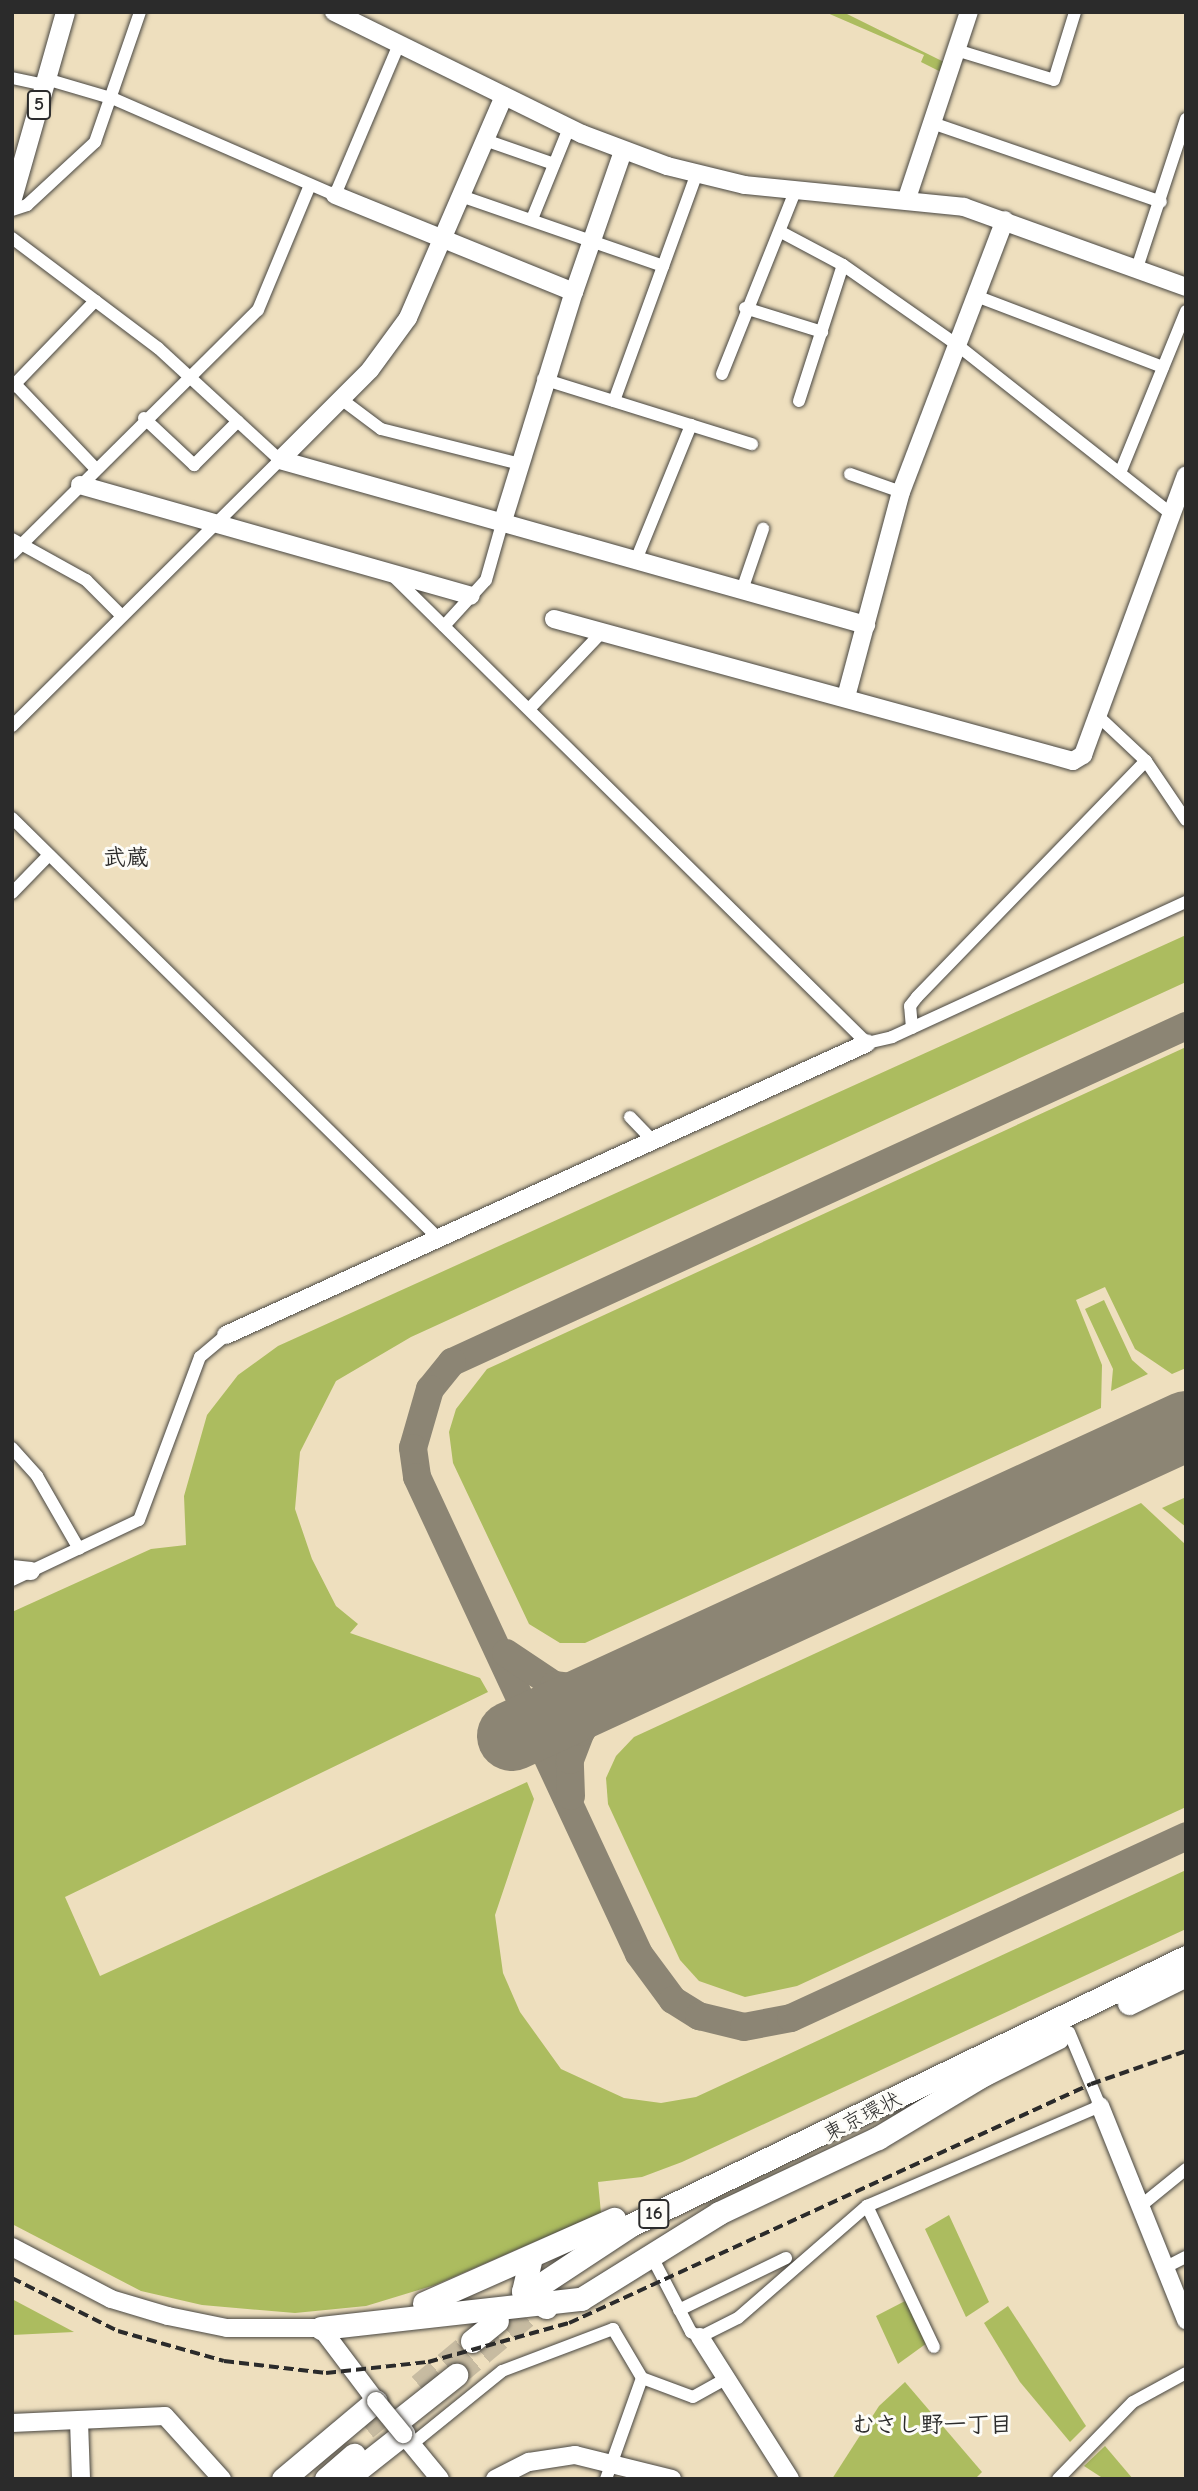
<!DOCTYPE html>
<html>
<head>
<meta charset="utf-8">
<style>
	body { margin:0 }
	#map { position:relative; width:1198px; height:2491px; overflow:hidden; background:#eedfbe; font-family:"Comic Neue","Klee One",sans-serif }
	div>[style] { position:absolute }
	.green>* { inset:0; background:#acbc5f }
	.taxiway>* { height:28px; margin:-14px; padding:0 14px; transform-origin:14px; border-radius:14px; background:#8c8574 }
	.runway>* { height:70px; margin:-35px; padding:0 35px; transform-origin:35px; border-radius:35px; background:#8c8574 }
	.highway-tunnel>* { height:23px; margin-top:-11.5px; transform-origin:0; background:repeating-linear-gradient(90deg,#c7bba1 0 23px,transparent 0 34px) }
	.roads { filter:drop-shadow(0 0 2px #484641) drop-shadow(0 0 2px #484641) }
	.street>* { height:12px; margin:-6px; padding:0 6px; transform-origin:6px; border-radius:6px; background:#fff }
	.secondary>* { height:18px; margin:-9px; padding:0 9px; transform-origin:9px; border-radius:9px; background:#fff }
	.primary>* { height:19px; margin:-9.5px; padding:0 9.5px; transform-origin:9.5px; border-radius:9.5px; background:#fff }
	.highway>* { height:23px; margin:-11.5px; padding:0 11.5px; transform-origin:11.5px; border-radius:11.5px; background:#fff }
	.rail>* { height:3.5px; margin-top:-1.75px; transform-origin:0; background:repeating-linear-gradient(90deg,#2b2b2b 0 10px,transparent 0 15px) }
	.bridges { filter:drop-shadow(0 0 2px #484641) drop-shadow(0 0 2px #484641) }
	.secondary-bridge>* { height:18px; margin:-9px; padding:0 9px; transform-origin:9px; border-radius:9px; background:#fff }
	span { translate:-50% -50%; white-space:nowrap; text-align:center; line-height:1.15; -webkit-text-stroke:6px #fdfcf7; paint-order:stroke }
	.shield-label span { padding:2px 5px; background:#fdfcf7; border:2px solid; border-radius:5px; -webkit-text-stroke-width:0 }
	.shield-label { font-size:19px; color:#2b2b2b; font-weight:700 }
	.street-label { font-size:21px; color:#2b2b2b }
	.neighbourhood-label { font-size:23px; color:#2b2b2b; font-weight:700 }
	.frame { position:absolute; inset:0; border:14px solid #2b2b2b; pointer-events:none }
</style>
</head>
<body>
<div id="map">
	<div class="green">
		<i style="clip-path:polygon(825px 12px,843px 12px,946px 63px,939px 71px,921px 62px,924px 55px)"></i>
		<i style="clip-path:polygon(1186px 935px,1186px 982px,411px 1337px,336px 1381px,300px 1452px,295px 1509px,312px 1559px,336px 1606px,358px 1624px,350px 1633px,480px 1678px,488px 1692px,65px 1897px,100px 1976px,527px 1782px,534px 1799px,495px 1915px,503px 1973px,520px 2012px,561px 2069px,624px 2098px,661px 2103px,696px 2097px,1186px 1870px,1186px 1929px,682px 2162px,642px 2177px,598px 2182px,601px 2213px,435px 2285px,366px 2306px,295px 2313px,202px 2305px,141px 2291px,12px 2224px,12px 1612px,151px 1549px,186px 1545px,184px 1496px,207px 1415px,238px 1375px,278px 1346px)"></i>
		<i style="clip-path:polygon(1186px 1047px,1186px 1368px,1172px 1374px,1135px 1349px,1105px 1287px,1076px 1300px,1102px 1365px,1101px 1408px,585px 1643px,560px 1643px,529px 1624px,453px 1463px,449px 1432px,456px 1409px,487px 1369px)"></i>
		<i style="clip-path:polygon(1104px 1300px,1132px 1360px,1148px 1374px,1111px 1391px,1113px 1369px,1085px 1309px)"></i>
		<i style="clip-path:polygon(1186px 1497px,1186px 1527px,1162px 1508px)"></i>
		<i style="clip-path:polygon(1141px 1503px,1186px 1545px,1186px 1807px,797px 1986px,745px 1997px,699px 1981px,680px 1960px,608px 1804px,606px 1778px,616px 1756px,634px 1737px)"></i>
		<i style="clip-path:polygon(949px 2215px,989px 2302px,966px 2317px,925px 2229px)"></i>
		<i style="clip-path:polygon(12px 2299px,74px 2332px,12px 2335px)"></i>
		<i style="clip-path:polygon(907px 2300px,927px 2343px,898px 2364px,876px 2316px)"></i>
		<i style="clip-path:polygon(1008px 2306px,1086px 2426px,1070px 2442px,1020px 2382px,984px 2323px)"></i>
		<i style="clip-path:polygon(905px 2382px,982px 2472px,975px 2479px,832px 2479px,879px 2406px)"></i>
		<i style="clip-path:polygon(1105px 2446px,1133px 2479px,1104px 2479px,1084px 2466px)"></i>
	</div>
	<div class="taxiway">
		<i style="left:1186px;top:1026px;width:807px;rotate:155.4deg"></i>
		<i style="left:452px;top:1362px;width:35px;rotate:129deg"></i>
		<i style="left:430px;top:1389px;width:61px;rotate:106.1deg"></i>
		<i style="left:413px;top:1448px;width:29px;rotate:82deg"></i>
		<i style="left:417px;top:1477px;width:526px;rotate:65.04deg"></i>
		<i style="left:639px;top:1954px;width:57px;rotate:53.5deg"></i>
		<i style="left:673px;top:2000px;width:31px;rotate:32deg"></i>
		<i style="left:699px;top:2016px;width:46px;rotate:13.7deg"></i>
		<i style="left:744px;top:2027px;width:48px;rotate:-10.8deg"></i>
		<i style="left:791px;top:2018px;width:435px;rotate:-24.7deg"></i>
		<i style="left:506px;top:1653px;width:58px;rotate:33.7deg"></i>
		<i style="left:554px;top:1685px;width:42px;rotate:6.8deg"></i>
		<i style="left:596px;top:1690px;width:35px;rotate:-13deg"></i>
		<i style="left:571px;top:1796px;width:36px;rotate:-92deg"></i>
		<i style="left:570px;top:1760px;width:30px;rotate:-69deg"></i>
		<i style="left:581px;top:1732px;width:31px;rotate:-57deg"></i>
		<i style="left:598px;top:1706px;width:34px;rotate:-38deg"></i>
	</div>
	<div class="runway">
		<i style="left:512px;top:1736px;width:742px;rotate:-24.7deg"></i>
	</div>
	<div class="highway-tunnel">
		<i style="left:456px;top:2375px;width:123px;rotate:-40deg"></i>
		<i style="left:419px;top:2385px;width:69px;rotate:-39.7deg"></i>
		<i style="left:366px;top:2428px;width:36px;rotate:-39deg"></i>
	</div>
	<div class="roads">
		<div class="street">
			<i style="left:956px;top:50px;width:102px;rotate:17deg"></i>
			<i style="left:1054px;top:80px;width:71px;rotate:-72.8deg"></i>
			<i style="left:12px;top:78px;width:34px;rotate:12deg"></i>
			<i style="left:46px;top:79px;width:71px;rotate:16.4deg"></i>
			<i style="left:114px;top:99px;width:241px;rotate:23.5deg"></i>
			<i style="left:335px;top:195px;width:164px;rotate:-67deg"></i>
			<i style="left:932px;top:123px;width:242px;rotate:19deg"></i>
			<i style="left:485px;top:140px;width:73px;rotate:19.2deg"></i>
			<i style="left:461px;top:196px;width:214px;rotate:19.1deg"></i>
			<i style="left:12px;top:210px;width:16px;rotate:-18deg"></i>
			<i style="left:27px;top:205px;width:93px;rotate:-42.8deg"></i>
			<i style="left:95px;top:142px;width:138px;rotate:-70.9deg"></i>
			<i style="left:532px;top:219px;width:98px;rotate:-67.9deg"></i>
			<i style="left:781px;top:232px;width:70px;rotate:28deg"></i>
			<i style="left:843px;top:265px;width:138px;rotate:35deg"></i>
			<i style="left:956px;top:344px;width:274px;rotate:38.3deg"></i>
			<i style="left:12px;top:238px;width:183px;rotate:37deg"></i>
			<i style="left:158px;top:348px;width:166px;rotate:42.6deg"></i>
			<i style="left:280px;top:460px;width:378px;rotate:135.2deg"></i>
			<i style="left:1137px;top:268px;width:157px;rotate:-71.8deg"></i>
			<i style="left:976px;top:296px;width:200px;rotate:20.8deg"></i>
			<i style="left:745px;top:308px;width:81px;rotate:17.3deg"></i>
			<i style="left:722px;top:374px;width:199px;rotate:-68.2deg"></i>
			<i style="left:543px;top:379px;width:219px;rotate:17.3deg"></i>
			<i style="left:15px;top:384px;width:116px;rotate:46.4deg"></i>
			<i style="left:12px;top:387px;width:120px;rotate:-46deg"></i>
			<i style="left:341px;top:399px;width:50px;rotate:36.9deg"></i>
			<i style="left:381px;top:429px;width:143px;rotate:14.1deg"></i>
			<i style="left:614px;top:401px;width:243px;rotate:-70deg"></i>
			<i style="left:799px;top:401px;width:143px;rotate:-72.1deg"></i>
			<i style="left:144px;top:418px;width:69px;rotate:43.2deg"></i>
			<i style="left:194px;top:465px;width:62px;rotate:-45deg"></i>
			<i style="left:1120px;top:473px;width:175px;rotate:-67.8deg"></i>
			<i style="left:850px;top:474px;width:54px;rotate:19.4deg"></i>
			<i style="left:12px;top:539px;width:85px;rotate:29deg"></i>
			<i style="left:86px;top:580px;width:49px;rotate:45deg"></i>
			<i style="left:12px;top:554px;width:346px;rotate:-44.8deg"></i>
			<i style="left:258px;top:310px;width:135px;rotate:-67.4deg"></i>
			<i style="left:636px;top:560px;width:146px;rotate:-67.8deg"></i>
			<i style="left:391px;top:574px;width:668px;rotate:44.58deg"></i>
			<i style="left:742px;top:590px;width:65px;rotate:-71deg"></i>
			<i style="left:444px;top:626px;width:62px;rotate:-47.6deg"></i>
			<i style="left:486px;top:580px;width:58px;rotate:-74.1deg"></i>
			<i style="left:529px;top:709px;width:106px;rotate:-46.5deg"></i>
			<i style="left:1097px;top:715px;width:67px;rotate:43.2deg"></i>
			<i style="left:1146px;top:761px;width:71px;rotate:55.9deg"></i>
			<i style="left:12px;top:818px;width:598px;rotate:44.59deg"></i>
			<i style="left:12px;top:893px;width:53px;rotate:-45.8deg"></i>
			<i style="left:912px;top:1028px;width:22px;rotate:-95deg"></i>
			<i style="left:910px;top:1006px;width:11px;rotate:-52deg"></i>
			<i style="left:917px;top:997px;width:329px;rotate:-45.9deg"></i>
			<i style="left:867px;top:1043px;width:26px;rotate:-13deg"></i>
			<i style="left:892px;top:1037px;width:324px;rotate:-24.7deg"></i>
			<i style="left:630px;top:1117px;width:32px;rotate:46deg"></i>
			<i style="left:12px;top:1448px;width:38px;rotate:48deg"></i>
			<i style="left:37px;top:1476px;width:84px;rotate:60.1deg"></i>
			<i style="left:12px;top:1580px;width:140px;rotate:-25.3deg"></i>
			<i style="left:139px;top:1520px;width:174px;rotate:-69.5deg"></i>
			<i style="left:200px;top:1357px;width:34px;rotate:-40deg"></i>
			<i style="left:1143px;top:2204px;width:55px;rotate:-39.1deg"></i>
			<i style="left:867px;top:2206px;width:156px;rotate:64.6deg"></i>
			<i style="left:652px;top:2257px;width:85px;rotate:62.5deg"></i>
			<i style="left:691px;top:2332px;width:10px;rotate:29deg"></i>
			<i style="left:700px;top:2337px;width:42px;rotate:-26.6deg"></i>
			<i style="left:738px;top:2318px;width:171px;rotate:-41deg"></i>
			<i style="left:867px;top:2206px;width:254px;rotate:-23.2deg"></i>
			<i style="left:1100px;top:2106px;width:80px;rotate:-112.7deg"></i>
			<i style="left:1168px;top:2266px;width:20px;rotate:-27deg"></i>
			<i style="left:679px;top:2310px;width:119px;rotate:-25.9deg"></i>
			<i style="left:412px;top:2444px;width:116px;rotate:-39deg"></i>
			<i style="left:502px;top:2371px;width:119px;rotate:-20.7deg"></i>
			<i style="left:613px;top:2329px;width:57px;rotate:59.4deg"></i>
			<i style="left:642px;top:2378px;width:54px;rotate:20.4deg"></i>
			<i style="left:693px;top:2397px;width:38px;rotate:-29deg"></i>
			<i style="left:606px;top:2479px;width:107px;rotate:-70.4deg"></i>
			<i style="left:1058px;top:2479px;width:107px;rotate:-45.8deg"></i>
			<i style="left:1133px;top:2402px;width:60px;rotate:-28.7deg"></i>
		</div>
		<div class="secondary">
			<i style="left:334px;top:12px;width:276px;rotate:26.2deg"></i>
			<i style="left:582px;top:134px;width:91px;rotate:20.6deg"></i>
			<i style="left:667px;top:166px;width:80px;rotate:13.7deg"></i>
			<i style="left:745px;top:185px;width:220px;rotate:5.7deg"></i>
			<i style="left:964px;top:207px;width:236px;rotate:19.8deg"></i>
			<i style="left:504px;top:96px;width:242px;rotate:113.4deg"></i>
			<i style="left:408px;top:318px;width:64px;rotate:126.2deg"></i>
			<i style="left:370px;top:370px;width:127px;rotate:135deg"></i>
			<i style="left:280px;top:460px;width:609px;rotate:15.73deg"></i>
			<i style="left:335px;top:195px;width:258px;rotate:22.1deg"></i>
			<i style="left:574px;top:292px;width:149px;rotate:-70.8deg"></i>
			<i style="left:907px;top:198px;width:196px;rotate:-71.6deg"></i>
			<i style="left:80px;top:485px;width:406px;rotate:15.8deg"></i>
			<i style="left:502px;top:524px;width:243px;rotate:-72.8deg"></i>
			<i style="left:554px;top:619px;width:538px;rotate:15.3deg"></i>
			<i style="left:1073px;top:761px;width:12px;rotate:-31deg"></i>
			<i style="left:1083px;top:755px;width:298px;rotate:-69.8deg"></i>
			<i style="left:846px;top:697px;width:212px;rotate:-75deg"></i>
			<i style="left:901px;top:492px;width:291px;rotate:-69.1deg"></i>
			<i style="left:226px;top:1335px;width:704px;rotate:-24.49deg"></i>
			<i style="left:12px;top:1569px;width:19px;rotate:6deg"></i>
			<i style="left:1100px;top:2106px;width:231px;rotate:68.1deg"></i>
			<i style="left:12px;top:2247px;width:112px;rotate:27.7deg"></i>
			<i style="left:111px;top:2299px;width:59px;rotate:16.6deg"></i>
			<i style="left:168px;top:2316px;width:60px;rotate:11.5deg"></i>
			<i style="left:227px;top:2328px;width:94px"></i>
			<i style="left:321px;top:2328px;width:91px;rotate:53deg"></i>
			<i style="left:700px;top:2337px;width:168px;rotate:57.6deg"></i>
			<i style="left:79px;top:2421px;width:58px;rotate:88deg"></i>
			<i style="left:12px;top:2423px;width:153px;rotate:-2.6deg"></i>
			<i style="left:165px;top:2416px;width:85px;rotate:47.9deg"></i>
			<i style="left:403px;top:2434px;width:58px;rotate:50.6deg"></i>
			<i style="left:495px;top:2479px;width:38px;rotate:-27deg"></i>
			<i style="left:529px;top:2462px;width:47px;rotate:-8.7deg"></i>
			<i style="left:575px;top:2455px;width:100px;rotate:13.9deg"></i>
		</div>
		<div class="primary">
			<i style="left:12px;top:198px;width:193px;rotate:-74.1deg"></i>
		</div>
		<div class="highway">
			<i style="left:1129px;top:2003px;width:64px;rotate:-26.2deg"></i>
			<i style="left:975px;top:2079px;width:92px;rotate:-26.6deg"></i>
			<i style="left:531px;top:2257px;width:35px;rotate:103deg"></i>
			<i style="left:523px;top:2291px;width:28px;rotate:35deg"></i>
			<i style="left:543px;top:2283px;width:105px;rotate:-33.4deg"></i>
			<i style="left:631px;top:2225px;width:616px;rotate:-25.78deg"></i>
			<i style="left:424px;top:2303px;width:208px;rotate:-23.9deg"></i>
			<i style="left:321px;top:2328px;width:262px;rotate:-6.4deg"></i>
			<i style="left:581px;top:2299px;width:163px;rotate:-31.9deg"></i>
			<i style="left:719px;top:2213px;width:176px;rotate:-25.3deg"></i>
			<i style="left:878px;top:2138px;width:128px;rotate:-31deg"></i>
			<i style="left:472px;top:2341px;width:32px;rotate:-39deg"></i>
			<i style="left:403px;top:2417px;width:68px;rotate:-38.4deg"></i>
			<i style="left:283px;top:2479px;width:121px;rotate:-40deg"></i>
			<i style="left:326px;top:2479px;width:37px;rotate:-41deg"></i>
			<i style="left:346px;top:2479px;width:73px;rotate:-38.3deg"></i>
		</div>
	</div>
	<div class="rail">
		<i style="left:12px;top:2278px;width:119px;rotate:26.6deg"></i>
		<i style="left:118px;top:2331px;width:110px;rotate:15.8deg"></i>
		<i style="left:224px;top:2361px;width:103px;rotate:6.7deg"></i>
		<i style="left:326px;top:2373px;width:103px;rotate:-6.2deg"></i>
		<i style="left:428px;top:2362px;width:146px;rotate:-15.5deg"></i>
		<i style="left:569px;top:2323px;width:574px;rotate:-24.6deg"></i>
		<i style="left:1091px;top:2084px;width:101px;rotate:-19.2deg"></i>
	</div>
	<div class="bridges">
		<div class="secondary-bridge">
			<i style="left:376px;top:2401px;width:43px;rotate:50.7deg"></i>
		</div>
	</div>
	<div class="shield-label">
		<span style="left:39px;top:105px">5</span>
		<span style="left:654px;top:2214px">16</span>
	</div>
	<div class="street-label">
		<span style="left:862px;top:2116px;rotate:-27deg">東京環状</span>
	</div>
	<div class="neighbourhood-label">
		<span style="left:126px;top:858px">武蔵</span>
		<span style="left:932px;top:2425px">むさし野一丁目</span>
	</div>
	<div class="frame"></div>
</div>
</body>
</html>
